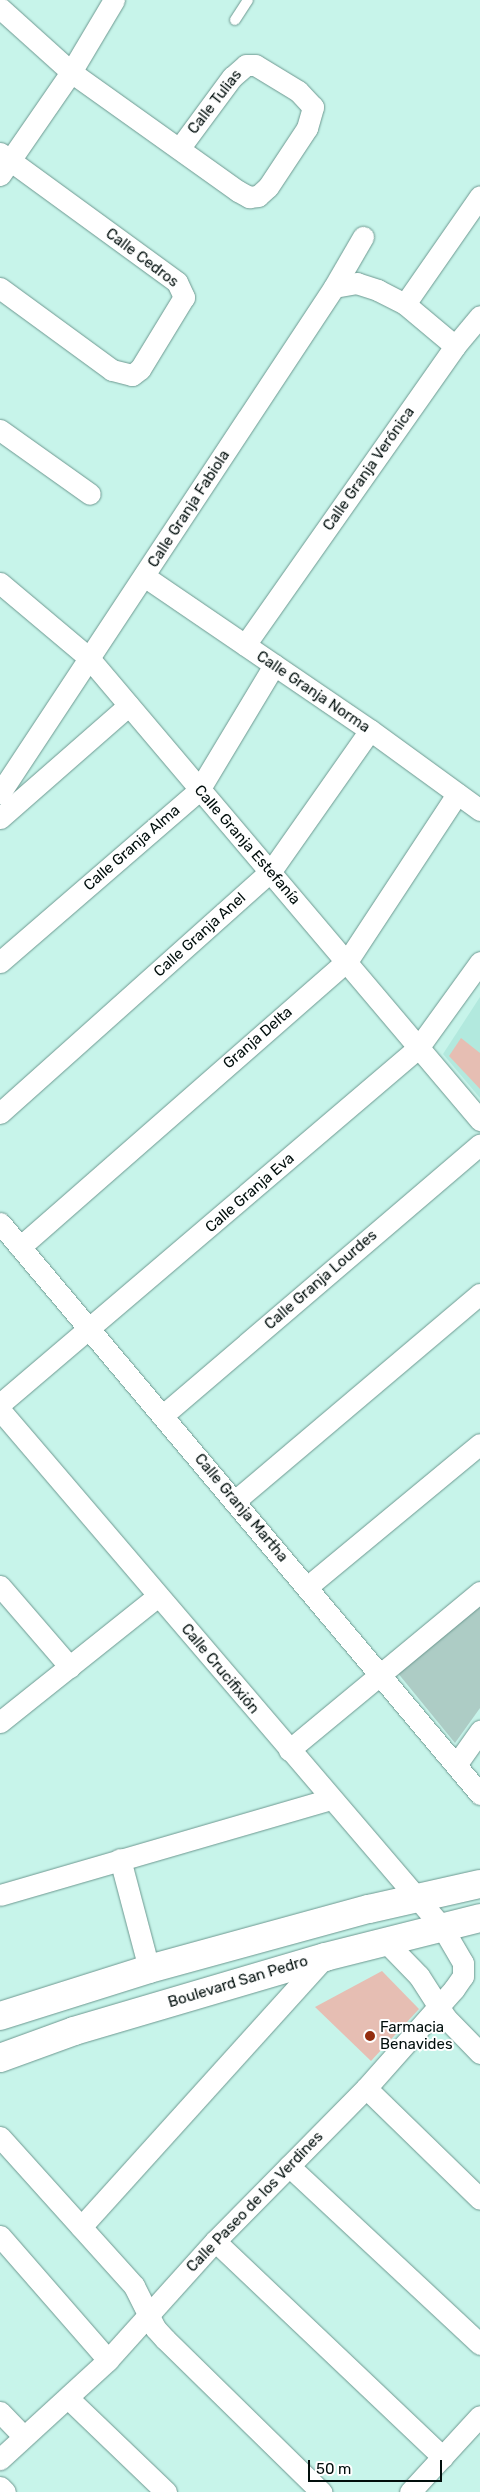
<!DOCTYPE html>
<html>
<head>
<meta charset="utf-8">
<style>
	body { margin:0 }
	#map { position:relative; width:480px; height:2492px; overflow:hidden; background:#c7f4ea; font-family:Rubik,sans-serif }
	div>[style] { position:absolute }
	.built>* { inset:0; background:#b2e9de }
	.green>* { inset:0; background:#adccc5 }
	.building>* { inset:0; background:#e6beb3 }
	.roads { filter:drop-shadow(0 0 1px #6d9890) drop-shadow(0 0 1px #6d9890) }
	.lane>* { height:10px; margin:-5px; padding:0 5px; transform-origin:5px; border-radius:5px; background:#fff }
	.street>* { height:21px; margin:-10.5px; padding:0 10.5px; transform-origin:10.5px; border-radius:10.5px; background:#fff }
	.secondary>* { height:28px; margin:-14px; padding:0 14px; transform-origin:14px; border-radius:14px; background:#fff }
	.dots>* { width:14px; height:14px; translate:-50% -50%; box-sizing:border-box; border:2px solid #fff; border-radius:50% }
	span { translate:-50% -50%; white-space:nowrap; text-align:center; line-height:1.15; -webkit-text-stroke:4px #fff; paint-order:stroke }
	.street-label { font-size:15px; color:#010e0c }
	.poi-label { font-size:15px; color:#010e0c }
	.left { translate:0 -50%; text-align:left }
	.scale { position:absolute; left:308px; top:2460px; width:134px; height:22px; box-sizing:border-box; border:2px solid #010e0c; border-top:0; padding-left:6px; font-size:15px; line-height:18px; white-space:nowrap; color:#010e0c; -webkit-text-stroke:4px #fff; paint-order:stroke }
</style>
</head>
<body>
<div id="map">
	<div class="built">
		<i style="clip-path:polygon(480px 997px,480px 1098px,443px 1054px)"></i>
	</div>
	<div class="green">
		<i style="clip-path:polygon(480px 1604px,480px 1708px,455px 1743px,397px 1672px)"></i>
	</div>
	<div class="building">
		<i style="clip-path:polygon(461px 1038px,480px 1053px,480px 1089px,449px 1056px)"></i>
		<i style="clip-path:polygon(382px 1971px,419px 2009px,371px 2061px,315px 2007px)"></i>
	</div>
	<div class="roads">
		<div class="lane">
			<i style="left:235px;top:20px;width:24px;rotate:-57deg"></i>
		</div>
		<div class="street">
			<i style="left:0;top:8px;width:96px;rotate:42deg"></i>
			<i style="left:71px;top:72px;width:205px;rotate:35.5deg"></i>
			<i style="left:238px;top:191px;width:13px;rotate:29deg"></i>
			<i style="left:249px;top:197px;width:9px;rotate:-6deg"></i>
			<i style="left:258px;top:196px;width:13px;rotate:-42deg"></i>
			<i style="left:268px;top:187px;width:71px;rotate:-56.5deg"></i>
			<i style="left:307px;top:128px;width:22px;rotate:-74deg"></i>
			<i style="left:313px;top:107px;width:22px;rotate:-133deg"></i>
			<i style="left:298px;top:91px;width:50px;rotate:-148.8deg"></i>
			<i style="left:255px;top:65px;width:9px;rotate:180deg"></i>
			<i style="left:246px;top:65px;width:18px;rotate:139deg"></i>
			<i style="left:232px;top:77px;width:89px;rotate:126.4deg"></i>
			<i style="left:0;top:153px;width:219px;rotate:36.1deg"></i>
			<i style="left:177px;top:282px;width:17px;rotate:65deg"></i>
			<i style="left:184px;top:297px;width:84px;rotate:121.4deg"></i>
			<i style="left:140px;top:369px;width:10px;rotate:143deg"></i>
			<i style="left:132px;top:375px;width:21px;rotate:-166deg"></i>
			<i style="left:112px;top:370px;width:139px;rotate:-143.8deg"></i>
			<i style="left:0;top:175px;width:125px;rotate:-55.4deg"></i>
			<i style="left:71px;top:72px;width:84px;rotate:-59.2deg"></i>
			<i style="left:405px;top:304px;width:131px;rotate:-55.2deg"></i>
			<i style="left:455px;top:346px;width:39px;rotate:-50deg"></i>
			<i style="left:0;top:430px;width:110px;rotate:35.4deg"></i>
			<i style="left:144px;top:576px;width:273px;rotate:34.3deg"></i>
			<i style="left:370px;top:730px;width:136px;rotate:36deg"></i>
			<i style="left:0;top:583px;width:115px;rotate:40.1deg"></i>
			<i style="left:88px;top:657px;width:607px;rotate:49.75deg"></i>
			<i style="left:245px;top:645px;width:365px;rotate:-54.9deg"></i>
			<i style="left:455px;top:346px;width:65px;rotate:-140deg"></i>
			<i style="left:405px;top:304px;width:30px;rotate:-153deg"></i>
			<i style="left:378px;top:290px;width:22px;rotate:-162deg"></i>
			<i style="left:357px;top:283px;width:23px;rotate:170deg"></i>
			<i style="left:0;top:793px;width:606px;rotate:-56.57deg"></i>
			<i style="left:334px;top:287px;width:58px;rotate:-59.9deg"></i>
			<i style="left:0;top:818px;width:171px;rotate:-41.2deg"></i>
			<i style="left:0;top:962px;width:263px;rotate:-40.8deg"></i>
			<i style="left:199px;top:790px;width:146px;rotate:-59deg"></i>
			<i style="left:0;top:1113px;width:363px;rotate:-41.8deg"></i>
			<i style="left:271px;top:871px;width:172px;rotate:-54.9deg"></i>
			<i style="left:0;top:1223px;width:746px;rotate:49.95deg"></i>
			<i style="left:20px;top:1247px;width:436px;rotate:-41.2deg"></i>
			<i style="left:348px;top:960px;width:199px;rotate:-56.7deg"></i>
			<i style="left:0;top:1404px;width:549px;rotate:-40.42deg"></i>
			<i style="left:418px;top:1048px;width:106px;rotate:-54.2deg"></i>
			<i style="left:0;top:1410px;width:680px;rotate:49.47deg"></i>
			<i style="left:442px;top:1927px;width:42px;rotate:59.7deg"></i>
			<i style="left:463px;top:1963px;width:13px;rotate:90deg"></i>
			<i style="left:463px;top:1976px;width:16px;rotate:125deg"></i>
			<i style="left:454px;top:1989px;width:132px;rotate:131.6deg"></i>
			<i style="left:366px;top:2088px;width:215px;rotate:134.6deg"></i>
			<i style="left:215px;top:2241px;width:160px;rotate:132deg"></i>
			<i style="left:108px;top:2360px;width:147px;rotate:137.5deg"></i>
			<i style="left:162px;top:1416px;width:418px;rotate:-40.5deg"></i>
			<i style="left:236px;top:1500px;width:319px;rotate:-40.2deg"></i>
			<i style="left:0;top:1586px;width:107px;rotate:49.2deg"></i>
			<i style="left:307px;top:1587px;width:224px;rotate:-39.6deg"></i>
			<i style="left:0;top:1722px;width:202px;rotate:-38.6deg"></i>
			<i style="left:289px;top:1750px;width:248px;rotate:-39.6deg"></i>
			<i style="left:456px;top:1765px;width:42px;rotate:-54.8deg"></i>
			<i style="left:120px;top:1859px;width:114px;rotate:75.2deg"></i>
			<i style="left:0;top:1895px;width:344px;rotate:-16.2deg"></i>
			<i style="left:384px;top:1940px;width:50px;rotate:45.8deg"></i>
			<i style="left:419px;top:1976px;width:50px;rotate:57.3deg"></i>
			<i style="left:446px;top:2018px;width:49px;rotate:45.8deg"></i>
			<i style="left:366px;top:2088px;width:159px;rotate:44.2deg"></i>
			<i style="left:0;top:2137px;width:200px;rotate:48deg"></i>
			<i style="left:134px;top:2286px;width:47px;rotate:63.4deg"></i>
			<i style="left:155px;top:2328px;width:15px;rotate:48deg"></i>
			<i style="left:165px;top:2339px;width:219px;rotate:44.4deg"></i>
			<i style="left:289px;top:2166px;width:261px;rotate:43deg"></i>
			<i style="left:81px;top:2227px;width:364px;rotate:-47.9deg"></i>
			<i style="left:0;top:2236px;width:164px;rotate:48.9deg"></i>
			<i style="left:215px;top:2241px;width:314px;rotate:43.5deg"></i>
			<i style="left:68px;top:2398px;width:136px;rotate:43.8deg"></i>
			<i style="left:0;top:2412px;width:33px;rotate:46deg"></i>
			<i style="left:0;top:2487px;width:7px;rotate:45deg"></i>
			<i style="left:410px;top:2492px;width:103px;rotate:-47.4deg"></i>
		</div>
		<div class="secondary">
			<i style="left:0;top:2016px;width:156px;rotate:-17.5deg"></i>
			<i style="left:149px;top:1969px;width:228px;rotate:-15.3deg"></i>
			<i style="left:369px;top:1909px;width:114px;rotate:-12.7deg"></i>
			<i style="left:0;top:2058px;width:79px;rotate:-20deg"></i>
			<i style="left:74px;top:2031px;width:262px;rotate:-16.4deg"></i>
			<i style="left:325px;top:1957px;width:160px;rotate:-14.1deg"></i>
		</div>
	</div>
	<div class="dots">
		<i style="left:370px;top:2036px;background:#942d0f"></i>
	</div>
	<div class="street-label">
		<span style="left:215px;top:102px;rotate:-52deg">Calle Tulias</span>
		<span style="left:142px;top:258px;rotate:37deg">Calle Cedros</span>
		<span style="left:369px;top:469px;rotate:-55deg">Calle Granja Verónica</span>
		<span style="left:189px;top:509px;rotate:-57deg">Calle Granja Fabiola</span>
		<span style="left:313px;top:692px;rotate:34deg">Calle Granja Norma</span>
		<span style="left:247px;top:845px;rotate:49deg">Calle Granja Estefanía</span>
		<span style="left:132px;top:848px;rotate:-41deg">Calle Granja Alma</span>
		<span style="left:200px;top:935px;rotate:-42deg">Calle Granja Anel</span>
		<span style="left:258px;top:1038px;rotate:-41deg">Granja Delta</span>
		<span style="left:250px;top:1193px;rotate:-41deg">Calle Granja Eva</span>
		<span style="left:321px;top:1280px;rotate:-41deg">Calle Granja Lourdes</span>
		<span style="left:241px;top:1508px;rotate:50deg">Calle Granja Martha</span>
		<span style="left:220px;top:1669px;rotate:50deg">Calle Crucifixión</span>
		<span style="left:238px;top:1982px;rotate:-17deg">Boulevard San Pedro</span>
		<span style="left:255px;top:2202px;rotate:-46deg">Calle Paseo de los Verdines</span>
	</div>
	<div class="poi-label">
		<span class="left" style="left:380px;top:2036px">Farmacia<br>Benavides</span>
	</div>
	<div class="scale">50 m</div>
</div>
</body>
</html>
